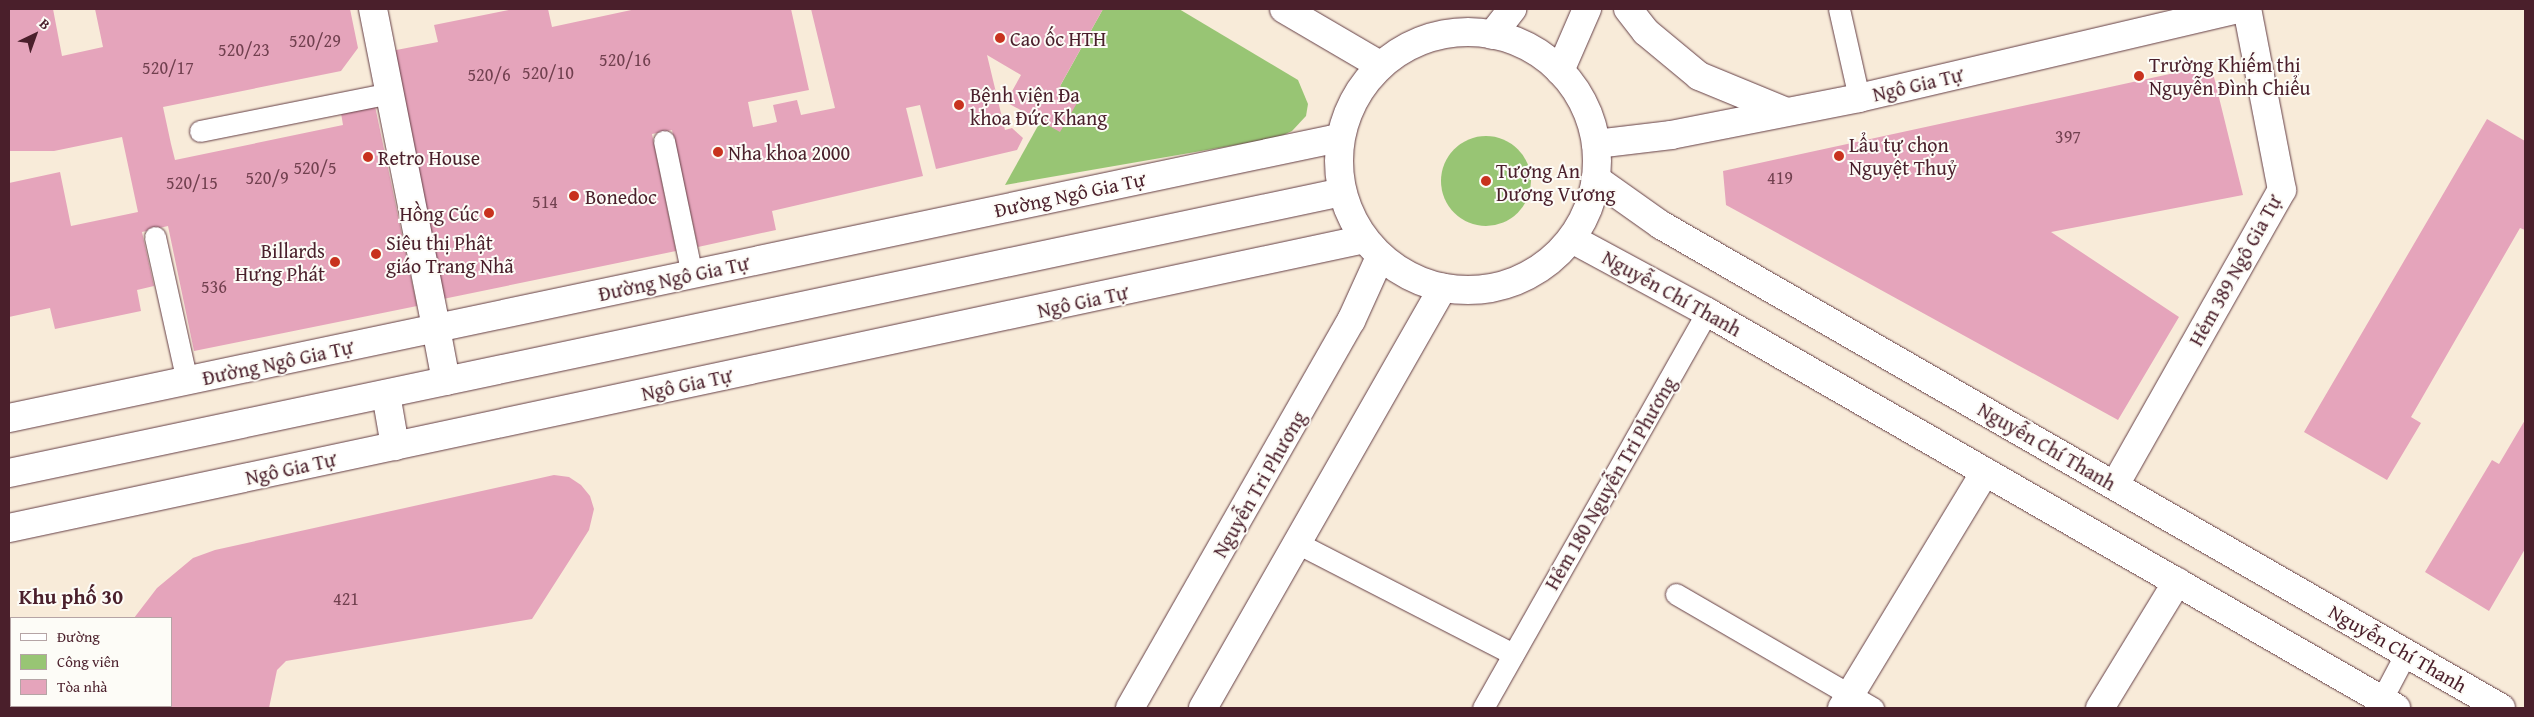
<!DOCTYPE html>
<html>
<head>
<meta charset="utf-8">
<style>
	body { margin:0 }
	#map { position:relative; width:2534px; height:717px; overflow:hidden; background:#f8ebd9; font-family:"Gentium Book Plus",serif }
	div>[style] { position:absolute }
	.green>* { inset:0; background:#98c574 }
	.round { border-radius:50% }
	.building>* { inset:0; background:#e5a4bb }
	.roads { filter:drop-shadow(0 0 1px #643e45) drop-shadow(0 0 1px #643e45) }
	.service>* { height:21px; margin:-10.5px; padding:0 10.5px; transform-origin:10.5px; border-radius:10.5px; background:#fff }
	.minor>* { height:28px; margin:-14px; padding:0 14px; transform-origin:14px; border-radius:14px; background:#fff }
	.secondary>* { height:28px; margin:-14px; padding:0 14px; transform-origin:14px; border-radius:14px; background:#fff }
	.primary>* { height:28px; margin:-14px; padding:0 14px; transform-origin:14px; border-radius:14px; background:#fff }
	.primary>.ring { margin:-14px; padding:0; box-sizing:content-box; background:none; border:28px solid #fff; border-radius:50% }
	.dots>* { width:14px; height:14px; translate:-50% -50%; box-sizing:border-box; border:2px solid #fdfcf7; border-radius:50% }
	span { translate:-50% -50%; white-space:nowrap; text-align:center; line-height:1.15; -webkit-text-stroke:4px #fdfcf7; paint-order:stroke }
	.number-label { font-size:18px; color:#71404f }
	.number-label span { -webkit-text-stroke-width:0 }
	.poi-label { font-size:20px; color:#4a1f2b }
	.left { translate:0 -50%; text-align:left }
	.right { translate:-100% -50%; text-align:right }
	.street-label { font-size:20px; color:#4a1f2b }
	.neighbourhood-label { font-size:21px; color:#4a1f2b; font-weight:700 }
	.frame { position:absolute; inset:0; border:10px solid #4a1f2b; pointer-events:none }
	.legend { position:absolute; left:10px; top:617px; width:162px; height:90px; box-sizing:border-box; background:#fdfcf7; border:1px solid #b5a4a5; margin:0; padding:6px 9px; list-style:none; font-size:15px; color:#4a1f2b }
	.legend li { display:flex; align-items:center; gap:10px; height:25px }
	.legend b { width:25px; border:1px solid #b5a4a5 }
	.north { position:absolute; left:10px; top:10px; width:50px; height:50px; -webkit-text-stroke:4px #fdfcf7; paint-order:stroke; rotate:42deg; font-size:14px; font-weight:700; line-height:20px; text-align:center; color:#4a1f2b }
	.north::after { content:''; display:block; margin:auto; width:18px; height:22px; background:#4a1f2b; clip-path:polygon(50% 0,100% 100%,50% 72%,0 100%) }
</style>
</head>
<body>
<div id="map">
	<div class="green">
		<i style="clip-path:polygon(1103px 9px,1179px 9px,1298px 80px,1308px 104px,1306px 116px,1292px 131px,1277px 138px,1005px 185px)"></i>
		<i class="round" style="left:1441px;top:136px;width:90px;height:90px"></i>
	</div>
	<div class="building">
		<i style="clip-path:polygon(9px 9px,53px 9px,62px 56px,103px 47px,95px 9px,350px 9px,358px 48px,341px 71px,163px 107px,171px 144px,175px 160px,343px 125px,341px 113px,375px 106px,417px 306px,194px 351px,168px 226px,142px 232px,154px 286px,137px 290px,141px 311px,55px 329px,50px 308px,9px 317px,9px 183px,60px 172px,71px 226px,138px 212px,122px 137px,54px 151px,9px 151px)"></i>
		<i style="clip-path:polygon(514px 9px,548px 9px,552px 27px,636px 9px,791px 9px,809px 90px,748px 102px,753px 127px,777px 122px,773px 105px,797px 100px,801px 115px,835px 108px,811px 9px,1103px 9px,1060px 86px,1080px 98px,1060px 132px,1006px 102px,1021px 75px,987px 55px,1005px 130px,1012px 128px,1023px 138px,1017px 150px,936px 169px,920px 105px,906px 108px,923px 176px,772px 211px,776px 230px,698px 247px,672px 130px,652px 134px,676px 251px,443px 299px,391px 51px,438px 42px,434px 25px)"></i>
		<i style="clip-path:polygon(2211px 65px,2243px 195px,2051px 232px,2179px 317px,2118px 420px,1726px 205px,1723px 171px)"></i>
		<i style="clip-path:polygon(2487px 119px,2525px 141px,2525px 230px,2520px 228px,2411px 417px,2421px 423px,2387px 480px,2304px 432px)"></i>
		<i style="clip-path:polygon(2525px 420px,2525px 549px,2489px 611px,2425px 572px,2492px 460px,2499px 464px)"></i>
		<i style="clip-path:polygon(554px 475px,569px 477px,581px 485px,590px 496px,594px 509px,589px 530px,532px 619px,286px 661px,277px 670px,269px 708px,9px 708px,9px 638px,11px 706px,171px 706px,171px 618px,134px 618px,157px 588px,193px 558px,215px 550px)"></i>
	</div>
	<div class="roads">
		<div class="service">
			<i style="left:1839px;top:9px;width:91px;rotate:77.3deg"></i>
			<i style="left:200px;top:131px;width:194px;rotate:-11.3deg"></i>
			<i style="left:664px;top:141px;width:137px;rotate:78.2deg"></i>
			<i style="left:155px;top:237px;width:148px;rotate:77.5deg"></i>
			<i style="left:1297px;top:543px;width:243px;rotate:27.2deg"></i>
			<i style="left:1676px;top:594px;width:228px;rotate:30.1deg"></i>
			<i style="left:1483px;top:708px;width:455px;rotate:-60.5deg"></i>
			<i style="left:2377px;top:708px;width:62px;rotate:-62.2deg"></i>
		</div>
		<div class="minor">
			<i style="left:373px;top:9px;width:325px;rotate:78.8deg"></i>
			<i style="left:2115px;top:485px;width:339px;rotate:-60.5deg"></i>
			<i style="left:2282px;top:190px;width:184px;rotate:-100.9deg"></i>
			<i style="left:1842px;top:708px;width:276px;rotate:-58.8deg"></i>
			<i style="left:2100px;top:708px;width:148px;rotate:-58.6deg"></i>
		</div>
		<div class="secondary">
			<i style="left:1284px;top:9px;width:111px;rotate:30.3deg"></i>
			<i style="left:1596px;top:179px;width:80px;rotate:35.3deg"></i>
			<i style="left:1661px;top:225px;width:969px;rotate:29.9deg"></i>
			<i style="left:1572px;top:239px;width:153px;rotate:28.4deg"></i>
			<i style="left:1707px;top:312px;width:795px;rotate:29.89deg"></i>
		</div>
		<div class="primary">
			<i style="left:1628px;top:9px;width:29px;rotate:52deg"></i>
			<i style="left:1646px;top:32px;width:69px;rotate:39.7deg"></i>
			<i style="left:1699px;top:76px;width:92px;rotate:22.4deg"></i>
			<i class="ring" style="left:1339px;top:32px;width:230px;height:230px"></i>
			<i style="left:1492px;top:35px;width:33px;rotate:-52deg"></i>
			<i style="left:1560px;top:71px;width:68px;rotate:-66.5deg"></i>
			<i style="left:1596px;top:144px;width:76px;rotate:-6.8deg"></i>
			<i style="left:1671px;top:135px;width:192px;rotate:-11.1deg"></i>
			<i style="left:1859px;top:98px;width:388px;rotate:-13.2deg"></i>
			<i style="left:436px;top:328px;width:54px;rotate:79.3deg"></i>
			<i style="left:386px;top:394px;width:53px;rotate:80.2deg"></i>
			<i style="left:9px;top:418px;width:1359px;rotate:-11.89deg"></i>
			<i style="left:9px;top:473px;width:1362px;rotate:-11.9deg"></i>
			<i style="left:9px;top:528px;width:1386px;rotate:-12.03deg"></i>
			<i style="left:1130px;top:708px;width:446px;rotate:-60.3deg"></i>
			<i style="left:1351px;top:321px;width:70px;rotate:-65.6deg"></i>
			<i style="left:1203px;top:708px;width:484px;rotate:-60.3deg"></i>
		</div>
	</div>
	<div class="dots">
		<i style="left:1000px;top:38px;background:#c8321e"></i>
		<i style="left:2139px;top:76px;background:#c8321e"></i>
		<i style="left:959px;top:105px;background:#c8321e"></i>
		<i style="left:718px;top:152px;background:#c8321e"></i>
		<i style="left:1839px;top:156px;background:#c8321e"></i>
		<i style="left:368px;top:157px;background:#c8321e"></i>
		<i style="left:1486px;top:181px;background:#c8321e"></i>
		<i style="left:574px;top:196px;background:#c8321e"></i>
		<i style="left:489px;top:213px;background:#c8321e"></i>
		<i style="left:376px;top:254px;background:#c8321e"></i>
		<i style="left:335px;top:262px;background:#c8321e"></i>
	</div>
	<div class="number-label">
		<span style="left:315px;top:41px">520/29</span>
		<span style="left:244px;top:50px">520/23</span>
		<span style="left:625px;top:60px">520/16</span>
		<span style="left:168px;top:68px">520/17</span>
		<span style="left:548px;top:73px">520/10</span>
		<span style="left:489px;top:75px">520/6</span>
		<span style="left:2068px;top:137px">397</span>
		<span style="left:315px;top:168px">520/5</span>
		<span style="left:267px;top:178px">520/9</span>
		<span style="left:1780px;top:178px">419</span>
		<span style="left:192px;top:183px">520/15</span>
		<span style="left:545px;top:202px">514</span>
		<span style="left:214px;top:287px">536</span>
		<span style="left:346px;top:599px">421</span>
	</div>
	<div class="poi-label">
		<span class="left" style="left:1010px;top:38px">Cao ốc HTH</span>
		<span class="left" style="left:2149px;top:76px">Trường Khiếm thị<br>Nguyễn Đình Chiểu</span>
		<span class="left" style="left:970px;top:106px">Bệnh viện Đa<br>khoa Đức Khang</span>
		<span class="left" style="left:1849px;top:156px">Lẩu tự chọn<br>Nguyệt Thuỷ</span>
		<span class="left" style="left:728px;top:152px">Nha khoa 2000</span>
		<span class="left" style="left:378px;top:157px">Retro House</span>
		<span class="left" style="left:1496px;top:182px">Tượng An<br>Dương Vương</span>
		<span class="left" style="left:585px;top:196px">Bonedoc</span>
		<span class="right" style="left:479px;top:213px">Hồng Cúc</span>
		<span class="left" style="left:386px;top:254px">Siêu thị Phật<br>giáo Trang Nhã</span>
		<span class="right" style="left:325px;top:262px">Billards<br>Hưng Phát</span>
	</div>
	<div class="street-label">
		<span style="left:1918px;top:84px;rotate:-13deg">Ngô Gia Tự</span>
		<span style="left:1070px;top:194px;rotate:-12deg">Đường Ngô Gia Tự</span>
		<span style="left:2235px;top:270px;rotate:-61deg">Hẻm 389 Ngô Gia Tự</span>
		<span style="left:674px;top:278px;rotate:-12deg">Đường Ngô Gia Tự</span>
		<span style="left:1672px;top:293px;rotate:29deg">Nguyễn Chí Thanh</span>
		<span style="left:1083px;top:301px;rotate:-12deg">Ngô Gia Tự</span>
		<span style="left:278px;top:362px;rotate:-12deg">Đường Ngô Gia Tự</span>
		<span style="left:687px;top:384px;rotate:-12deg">Ngô Gia Tự</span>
		<span style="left:2047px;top:446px;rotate:30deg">Nguyễn Chí Thanh</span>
		<span style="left:291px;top:468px;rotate:-12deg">Ngô Gia Tự</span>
		<span style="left:1610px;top:483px;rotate:-60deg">Hẻm 180 Nguyễn Tri Phương</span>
		<span style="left:1259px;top:484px;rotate:-60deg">Nguyễn Tri Phương</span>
		<span style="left:2398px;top:648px;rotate:30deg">Nguyễn Chí Thanh</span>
	</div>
	<div class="neighbourhood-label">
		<span style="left:71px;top:597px">Khu phố 30</span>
	</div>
	<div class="frame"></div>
	<ul class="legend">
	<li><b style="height:6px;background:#fff"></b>Đường</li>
	<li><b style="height:14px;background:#98c574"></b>Công viên</li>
	<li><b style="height:14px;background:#e5a4bb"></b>Tòa nhà</li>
	</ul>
	<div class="north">B</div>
</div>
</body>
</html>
